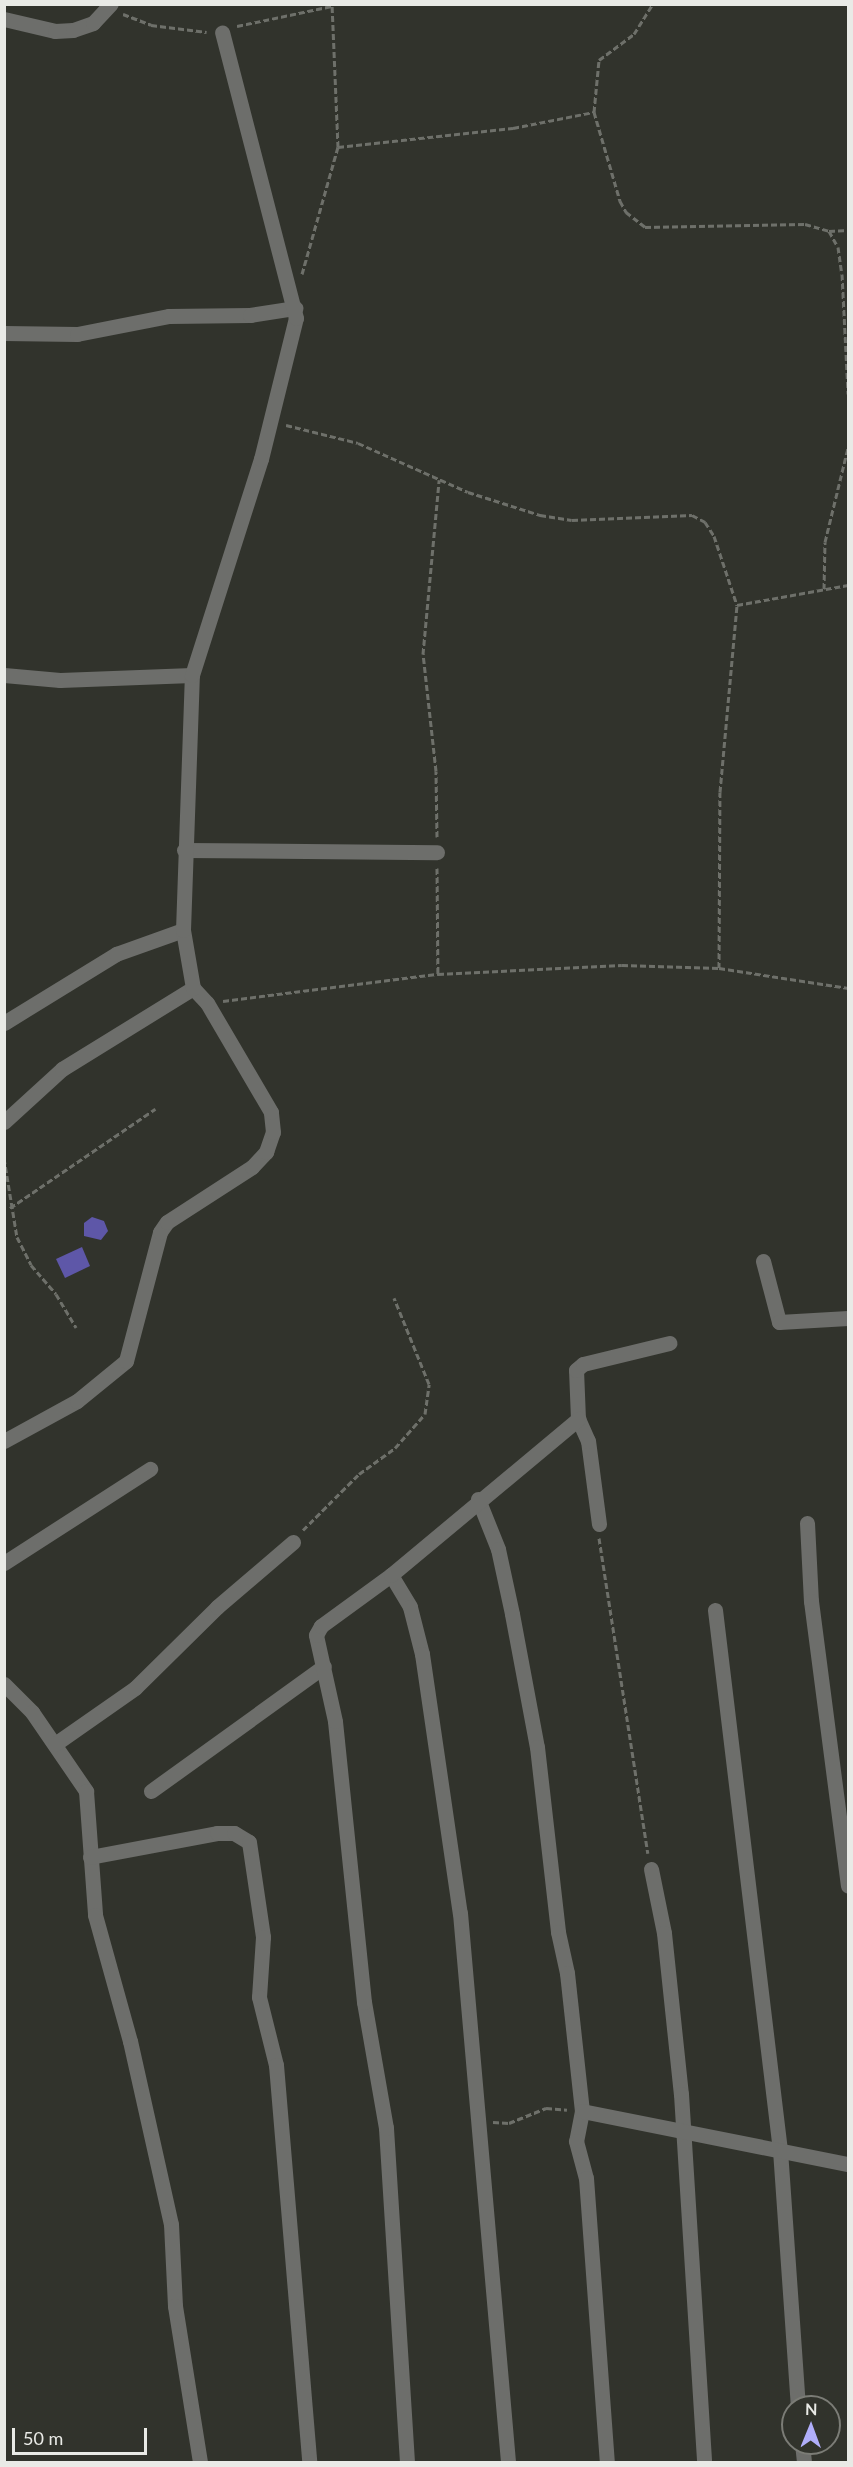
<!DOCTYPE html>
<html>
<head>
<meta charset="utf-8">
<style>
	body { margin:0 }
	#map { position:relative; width:853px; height:2467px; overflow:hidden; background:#31332c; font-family:Lato,sans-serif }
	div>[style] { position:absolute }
	.building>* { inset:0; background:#5e57a8 }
	.path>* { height:3px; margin-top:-1.5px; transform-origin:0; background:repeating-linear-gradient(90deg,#6e706a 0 6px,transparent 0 9px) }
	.street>* { height:15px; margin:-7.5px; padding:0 7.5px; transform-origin:7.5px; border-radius:7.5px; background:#6d6e6b }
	span { translate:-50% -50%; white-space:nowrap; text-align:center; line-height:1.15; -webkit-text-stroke:4.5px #31332c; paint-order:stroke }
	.frame { position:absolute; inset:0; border:6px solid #e9eae6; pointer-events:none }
	.north { position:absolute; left:781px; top:2395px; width:60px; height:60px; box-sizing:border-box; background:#31332c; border:2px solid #7b7c76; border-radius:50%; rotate:1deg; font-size:16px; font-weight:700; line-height:24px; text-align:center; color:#e9eae6 }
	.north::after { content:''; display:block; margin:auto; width:21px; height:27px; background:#b0aefa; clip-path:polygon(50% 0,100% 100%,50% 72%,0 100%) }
	.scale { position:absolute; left:12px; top:2428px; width:135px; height:27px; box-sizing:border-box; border:3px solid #e9eae6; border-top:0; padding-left:8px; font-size:18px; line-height:21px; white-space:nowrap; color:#e9eae6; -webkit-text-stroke:4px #31332c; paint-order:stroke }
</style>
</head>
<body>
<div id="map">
	<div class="building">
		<i style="clip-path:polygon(92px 1217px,104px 1221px,108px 1231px,101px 1240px,84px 1236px,84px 1223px)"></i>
		<i style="clip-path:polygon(82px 1247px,90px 1266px,65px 1278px,56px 1259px)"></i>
	</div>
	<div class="path">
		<i style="left:123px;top:14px;width:30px;rotate:21deg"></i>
		<i style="left:151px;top:25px;width:56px;rotate:7.1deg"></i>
		<i style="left:237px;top:26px;width:97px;rotate:-11.9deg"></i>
		<i style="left:594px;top:112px;width:52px;rotate:-84.5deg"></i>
		<i style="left:599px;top:60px;width:44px;rotate:-36.6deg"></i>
		<i style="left:634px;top:34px;width:36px;rotate:-58deg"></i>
		<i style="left:338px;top:147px;width:176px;rotate:-6.2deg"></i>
		<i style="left:513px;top:128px;width:83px;rotate:-11.2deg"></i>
		<i style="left:594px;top:112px;width:93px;rotate:73.7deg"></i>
		<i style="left:620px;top:201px;width:13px;rotate:61deg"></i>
		<i style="left:626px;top:212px;width:24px;rotate:38deg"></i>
		<i style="left:645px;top:227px;width:160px;rotate:-1.1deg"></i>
		<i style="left:805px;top:224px;width:25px;rotate:16deg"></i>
		<i style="left:829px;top:231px;width:18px;rotate:61deg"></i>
		<i style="left:838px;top:247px;width:27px;rotate:82deg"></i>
		<i style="left:842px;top:274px;width:120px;rotate:87.1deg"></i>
		<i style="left:829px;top:231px;width:19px;rotate:-3deg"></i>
		<i style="left:302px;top:274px;width:132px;rotate:-74.2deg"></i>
		<i style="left:338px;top:147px;width:143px;rotate:-92.4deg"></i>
		<i style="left:286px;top:425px;width:74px;rotate:14deg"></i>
		<i style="left:358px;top:443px;width:120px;rotate:24deg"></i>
		<i style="left:468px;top:492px;width:76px;rotate:17.7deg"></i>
		<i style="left:540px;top:515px;width:32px;rotate:9deg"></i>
		<i style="left:572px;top:520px;width:120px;rotate:-2.4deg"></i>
		<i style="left:692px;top:515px;width:15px;rotate:28deg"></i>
		<i style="left:705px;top:522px;width:17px;rotate:57deg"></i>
		<i style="left:714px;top:536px;width:73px;rotate:71.6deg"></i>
		<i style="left:824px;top:589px;width:47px;rotate:-88.8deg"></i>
		<i style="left:825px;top:542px;width:97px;rotate:-76.3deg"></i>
		<i style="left:437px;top:837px;width:66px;rotate:-90.9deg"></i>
		<i style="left:436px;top:771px;width:118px;rotate:-96.3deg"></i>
		<i style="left:423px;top:654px;width:175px;rotate:-84.7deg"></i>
		<i style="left:437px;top:868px;width:106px;rotate:89.5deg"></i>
		<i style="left:719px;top:968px;width:176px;rotate:-89.7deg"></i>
		<i style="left:720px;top:792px;width:188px;rotate:-84.8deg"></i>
		<i style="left:737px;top:605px;width:113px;rotate:-10.2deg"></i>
		<i style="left:223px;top:1001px;width:217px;rotate:-7.2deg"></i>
		<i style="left:438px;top:974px;width:184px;rotate:-2.8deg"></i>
		<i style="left:622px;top:965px;width:97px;rotate:1.8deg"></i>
		<i style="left:719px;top:968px;width:131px;rotate:8.8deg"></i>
		<i style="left:4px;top:1158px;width:80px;rotate:80.7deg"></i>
		<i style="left:17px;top:1237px;width:31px;rotate:63deg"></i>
		<i style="left:31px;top:1265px;width:38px;rotate:49deg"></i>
		<i style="left:56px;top:1294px;width:39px;rotate:59deg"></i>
		<i style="left:10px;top:1208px;width:176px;rotate:-34.3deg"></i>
		<i style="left:303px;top:1530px;width:79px;rotate:-45deg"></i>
		<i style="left:359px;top:1474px;width:44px;rotate:-35.8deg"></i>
		<i style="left:395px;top:1448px;width:45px;rotate:-48.6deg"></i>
		<i style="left:425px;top:1414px;width:30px;rotate:-82deg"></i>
		<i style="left:429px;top:1384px;width:93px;rotate:-112.1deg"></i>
		<i style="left:599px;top:1538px;width:319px;rotate:81.2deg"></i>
		<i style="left:493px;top:2122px;width:16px;rotate:4deg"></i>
		<i style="left:509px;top:2123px;width:40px;rotate:-22deg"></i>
		<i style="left:546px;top:2108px;width:21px;rotate:5deg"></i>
	</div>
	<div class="street">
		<i style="left:4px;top:19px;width:52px;rotate:13.2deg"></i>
		<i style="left:55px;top:31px;width:18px;rotate:-3deg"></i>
		<i style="left:73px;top:30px;width:21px;rotate:-19deg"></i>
		<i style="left:93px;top:23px;width:26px;rotate:-47deg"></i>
		<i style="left:4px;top:333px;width:73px;rotate:0.8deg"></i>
		<i style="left:77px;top:334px;width:94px;rotate:-11.1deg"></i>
		<i style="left:169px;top:316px;width:81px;rotate:-0.7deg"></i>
		<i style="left:250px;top:315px;width:46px;rotate:-8.8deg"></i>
		<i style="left:4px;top:675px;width:56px;rotate:5.1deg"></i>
		<i style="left:60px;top:680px;width:132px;rotate:-2.2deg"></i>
		<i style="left:184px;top:850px;width:253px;rotate:0.5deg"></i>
		<i style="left:4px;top:1023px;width:132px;rotate:-31.6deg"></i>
		<i style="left:116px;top:954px;width:71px;rotate:-19.7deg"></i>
		<i style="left:4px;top:1122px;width:79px;rotate:-42.4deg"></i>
		<i style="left:62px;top:1069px;width:154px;rotate:-31.7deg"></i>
		<i style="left:763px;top:1261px;width:63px;rotate:75.3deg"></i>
		<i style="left:779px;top:1322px;width:69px;rotate:-3.3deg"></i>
		<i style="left:4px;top:1441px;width:83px;rotate:-28.7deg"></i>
		<i style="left:77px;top:1401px;width:63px;rotate:-39.2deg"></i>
		<i style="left:126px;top:1361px;width:133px;rotate:-75.2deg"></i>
		<i style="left:160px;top:1232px;width:12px;rotate:-55deg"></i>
		<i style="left:167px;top:1222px;width:101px;rotate:-32.9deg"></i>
		<i style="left:252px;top:1167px;width:21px;rotate:-47deg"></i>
		<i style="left:266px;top:1152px;width:21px;rotate:-71deg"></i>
		<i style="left:273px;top:1132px;width:20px;rotate:-96deg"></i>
		<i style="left:271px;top:1112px;width:126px;rotate:-120.4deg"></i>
		<i style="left:207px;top:1003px;width:21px;rotate:-133deg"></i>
		<i style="left:193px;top:988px;width:59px;rotate:-99.8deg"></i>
		<i style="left:183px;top:930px;width:255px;rotate:-88deg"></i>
		<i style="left:192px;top:675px;width:227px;rotate:-72.3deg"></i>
		<i style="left:261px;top:459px;width:145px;rotate:-76.1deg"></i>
		<i style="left:296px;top:318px;width:295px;rotate:-104.5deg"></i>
		<i style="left:478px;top:1499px;width:54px;rotate:68.2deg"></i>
		<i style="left:498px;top:1549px;width:66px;rotate:77.8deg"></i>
		<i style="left:512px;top:1614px;width:135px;rotate:79.4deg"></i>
		<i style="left:537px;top:1747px;width:186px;rotate:83.5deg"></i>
		<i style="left:558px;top:1932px;width:42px;rotate:77.6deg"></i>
		<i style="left:567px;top:1973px;width:139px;rotate:83.8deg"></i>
		<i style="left:582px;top:2111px;width:31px;rotate:101deg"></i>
		<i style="left:576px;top:2141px;width:38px;rotate:75deg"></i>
		<i style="left:586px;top:2178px;width:285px;rotate:85.8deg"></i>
		<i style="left:807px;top:1523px;width:78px;rotate:87.1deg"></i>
		<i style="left:811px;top:1601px;width:287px;rotate:82.6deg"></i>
		<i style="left:599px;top:1524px;width:84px;rotate:-97.5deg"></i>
		<i style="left:588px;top:1441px;width:24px;rotate:-114deg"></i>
		<i style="left:578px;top:1419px;width:49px;rotate:-92.3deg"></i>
		<i style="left:576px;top:1370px;width:9px;rotate:-41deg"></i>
		<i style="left:583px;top:1364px;width:89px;rotate:-13.7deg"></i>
		<i style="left:4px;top:1563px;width:174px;rotate:-32.8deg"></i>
		<i style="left:391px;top:1575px;width:37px;rotate:59deg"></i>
		<i style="left:410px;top:1607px;width:49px;rotate:75.7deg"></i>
		<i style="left:422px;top:1654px;width:262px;rotate:81.7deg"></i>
		<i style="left:460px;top:1913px;width:551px;rotate:85deg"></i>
		<i style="left:715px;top:1610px;width:544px;rotate:83.14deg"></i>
		<i style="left:780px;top:2150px;width:258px;rotate:86deg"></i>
		<i style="left:4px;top:1684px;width:40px;rotate:45deg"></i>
		<i style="left:32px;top:1712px;width:96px;rotate:55.6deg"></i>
		<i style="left:86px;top:1791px;width:124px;rotate:85.8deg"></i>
		<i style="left:95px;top:1915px;width:131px;rotate:74.5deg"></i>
		<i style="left:130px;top:2041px;width:188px;rotate:77.4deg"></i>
		<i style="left:171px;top:2224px;width:82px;rotate:87.2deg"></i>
		<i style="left:175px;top:2306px;width:158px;rotate:80.9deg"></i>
		<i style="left:55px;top:1744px;width:98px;rotate:-35deg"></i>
		<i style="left:135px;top:1688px;width:115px;rotate:-44.6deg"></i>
		<i style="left:217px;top:1607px;width:100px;rotate:-40.5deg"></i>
		<i style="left:151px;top:1791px;width:213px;rotate:-35.8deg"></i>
		<i style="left:90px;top:1857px;width:129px;rotate:-10.7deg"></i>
		<i style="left:217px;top:1833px;width:17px"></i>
		<i style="left:234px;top:1833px;width:17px;rotate:31deg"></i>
		<i style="left:249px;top:1842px;width:96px;rotate:81.6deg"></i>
		<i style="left:263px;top:1937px;width:60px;rotate:93.8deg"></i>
		<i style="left:259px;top:1997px;width:70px;rotate:76deg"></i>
		<i style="left:276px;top:2065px;width:398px;rotate:85.2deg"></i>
		<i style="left:651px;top:1869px;width:65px;rotate:78.5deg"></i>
		<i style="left:664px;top:1933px;width:162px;rotate:84deg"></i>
		<i style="left:681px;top:2094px;width:369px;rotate:86.4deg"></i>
		<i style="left:582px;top:2111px;width:271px;rotate:11.3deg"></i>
		<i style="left:802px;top:2443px;width:19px;rotate:84deg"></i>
		<i style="left:407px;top:2462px;width:335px;rotate:-93.6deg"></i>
		<i style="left:386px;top:2128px;width:128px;rotate:-99.9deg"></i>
		<i style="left:364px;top:2002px;width:282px;rotate:-95.9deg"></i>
		<i style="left:335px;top:1721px;width:88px;rotate:-102.5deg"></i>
		<i style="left:316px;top:1635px;width:10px;rotate:-61deg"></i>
		<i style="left:321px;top:1626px;width:87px;rotate:-36.1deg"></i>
		<i style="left:391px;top:1575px;width:244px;rotate:-39.8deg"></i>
	</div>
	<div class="frame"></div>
	<div class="north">N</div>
	<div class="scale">50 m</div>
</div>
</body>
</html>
